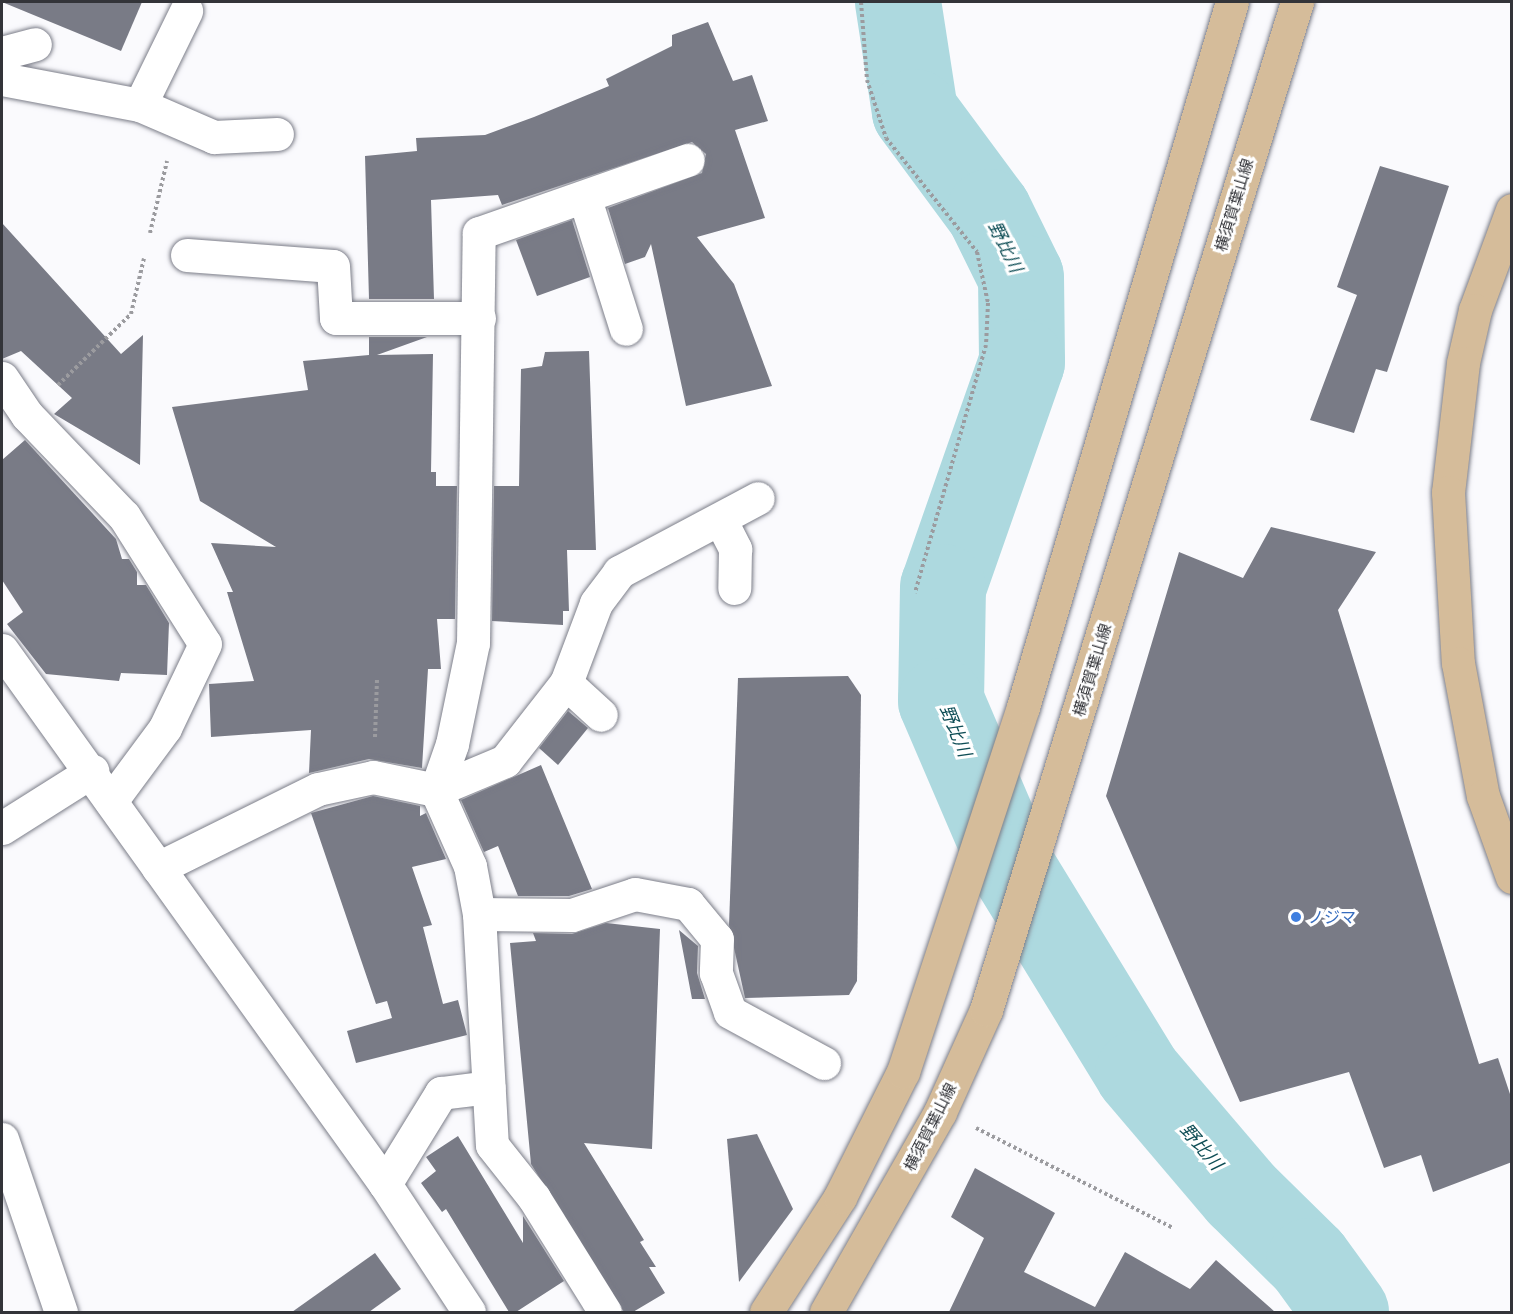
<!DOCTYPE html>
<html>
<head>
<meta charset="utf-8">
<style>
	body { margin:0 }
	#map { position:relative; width:1513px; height:1314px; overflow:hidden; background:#fafafd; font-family:Quicksand,"Noto Sans JP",sans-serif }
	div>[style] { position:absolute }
	.river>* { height:86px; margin:-43px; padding:0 43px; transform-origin:43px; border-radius:43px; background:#add9df }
	.building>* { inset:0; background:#797b86 }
	.path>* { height:4px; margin-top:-2px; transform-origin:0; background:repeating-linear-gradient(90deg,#9b9b9f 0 3px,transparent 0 6px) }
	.roads { filter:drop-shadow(0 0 2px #7c7e89) drop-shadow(0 0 2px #7c7e89) }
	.minor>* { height:33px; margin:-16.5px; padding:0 16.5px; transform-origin:16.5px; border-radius:16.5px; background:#fff }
	.major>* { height:33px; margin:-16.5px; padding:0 16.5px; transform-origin:16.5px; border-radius:16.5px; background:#d5bc9a }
	.dots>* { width:16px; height:16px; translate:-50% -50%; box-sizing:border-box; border:3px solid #fff; border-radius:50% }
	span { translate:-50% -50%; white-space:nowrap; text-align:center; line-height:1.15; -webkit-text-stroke:6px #fff; paint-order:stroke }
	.street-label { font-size:16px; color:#333439 }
	.shop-label { font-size:16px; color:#366cbe }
	.left { translate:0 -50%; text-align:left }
	.water-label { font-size:18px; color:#0f4e56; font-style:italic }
	.frame { position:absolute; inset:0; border:3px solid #333439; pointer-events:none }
</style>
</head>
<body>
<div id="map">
	<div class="river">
		<i style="left:898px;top:2px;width:111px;rotate:81.2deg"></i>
		<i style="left:915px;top:112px;width:124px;rotate:53.5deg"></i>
		<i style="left:989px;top:212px;width:72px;rotate:63.8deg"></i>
		<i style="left:1021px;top:277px;width:85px;rotate:89.3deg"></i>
		<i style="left:1022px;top:362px;width:238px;rotate:109.3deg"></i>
		<i style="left:943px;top:587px;width:114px;rotate:91deg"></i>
		<i style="left:941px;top:701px;width:181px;rotate:66.8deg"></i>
		<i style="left:1012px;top:867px;width:241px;rotate:58.5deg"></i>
		<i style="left:1138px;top:1073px;width:159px;rotate:49.6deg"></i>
		<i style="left:1241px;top:1194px;width:95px;rotate:44.6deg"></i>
		<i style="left:1309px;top:1261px;width:63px;rotate:54deg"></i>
	</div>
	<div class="building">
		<i style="clip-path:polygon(2px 2px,142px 2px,121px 51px)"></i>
		<i style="clip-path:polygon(708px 22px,733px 81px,752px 75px,768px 121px,735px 130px,765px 218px,697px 237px,734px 284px,772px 386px,686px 406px,651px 244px,645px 257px,625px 264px,608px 208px,702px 173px,706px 154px,692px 142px,502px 205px,498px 195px,431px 200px,434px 299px,369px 299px,365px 156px,417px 151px,416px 138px,485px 135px,534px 117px,609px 86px,606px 79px,672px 46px,672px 35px)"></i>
		<i style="clip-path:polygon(1380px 166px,1449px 186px,1387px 372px,1376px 369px,1354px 433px,1310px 420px,1357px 295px,1337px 287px)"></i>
		<i style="clip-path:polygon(572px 220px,590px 277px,537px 296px,516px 240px)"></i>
		<i style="clip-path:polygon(2px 223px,121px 354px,143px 335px,140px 465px,54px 414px,72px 398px,21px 351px,2px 359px)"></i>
		<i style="clip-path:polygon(369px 337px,427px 337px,377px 355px,433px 354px,431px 472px,436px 472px,436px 486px,457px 486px,455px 619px,437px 619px,441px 669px,428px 669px,422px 768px,369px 759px,309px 773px,311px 730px,211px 737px,209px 684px,254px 681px,227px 592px,233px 592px,211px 543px,276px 547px,200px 501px,172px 407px,308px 390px,303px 361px,369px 355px)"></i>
		<i style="clip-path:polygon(589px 351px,596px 550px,567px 550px,569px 611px,563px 611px,563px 625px,492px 621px,494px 486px,519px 486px,521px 369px,542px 366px,545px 352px)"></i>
		<i style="clip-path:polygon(25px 440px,116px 539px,122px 559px,129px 559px,137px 572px,137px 585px,146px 585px,169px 623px,167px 675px,121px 673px,119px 681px,46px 674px,7px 624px,23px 612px,2px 580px,2px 460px)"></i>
		<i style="clip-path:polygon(1271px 527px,1376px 552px,1338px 610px,1479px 1064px,1498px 1058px,1512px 1100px,1512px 1162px,1433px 1192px,1421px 1155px,1384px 1168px,1349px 1072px,1240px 1102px,1106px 796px,1179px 552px,1243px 578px)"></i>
		<i style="clip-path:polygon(848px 676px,861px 695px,857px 981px,849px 995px,745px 998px,729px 925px,738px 678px)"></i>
		<i style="clip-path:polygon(568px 711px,588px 728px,558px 765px,539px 748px)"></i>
		<i style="clip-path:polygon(541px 765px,592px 889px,569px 896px,518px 896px,498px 846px,484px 852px,461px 800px)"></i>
		<i style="clip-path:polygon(373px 796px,420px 806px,420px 816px,426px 813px,446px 859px,412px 867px,432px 925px,423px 927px,443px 1004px,458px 1000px,467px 1035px,356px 1063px,347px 1031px,392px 1018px,387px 1001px,376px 1004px,311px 813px)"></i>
		<i style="clip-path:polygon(606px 923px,660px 929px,652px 1149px,584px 1143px,644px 1240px,640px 1242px,656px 1267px,649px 1267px,665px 1293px,633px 1312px,624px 1312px,531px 1164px,510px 943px,536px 941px,533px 933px,572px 934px)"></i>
		<i style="clip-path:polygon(679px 930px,698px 946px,697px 973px,705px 999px,692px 999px)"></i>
		<i style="clip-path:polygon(757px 1134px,793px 1209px,739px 1282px,727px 1139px)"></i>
		<i style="clip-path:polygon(458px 1136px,523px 1243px,523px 1216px,564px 1281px,516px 1312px,509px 1312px,446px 1209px,442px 1212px,421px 1183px,436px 1171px,426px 1157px)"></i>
		<i style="clip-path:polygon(975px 1168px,1055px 1213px,1024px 1272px,1095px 1307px,1125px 1252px,1190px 1289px,1216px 1260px,1275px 1312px,949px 1312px,984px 1238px,951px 1217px)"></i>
		<i style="clip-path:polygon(375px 1253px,401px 1289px,369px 1312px,292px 1312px)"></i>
	</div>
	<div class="path">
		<i style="left:861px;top:2px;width:78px;rotate:85.6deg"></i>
		<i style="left:867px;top:80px;width:61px;rotate:71.9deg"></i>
		<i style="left:886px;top:138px;width:146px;rotate:51.4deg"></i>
		<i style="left:977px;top:252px;width:52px;rotate:77.8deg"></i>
		<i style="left:988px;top:303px;width:42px;rotate:92.7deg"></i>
		<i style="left:986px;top:345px;width:258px;rotate:106deg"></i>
		<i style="left:150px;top:233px;width:74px;rotate:-76.7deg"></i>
		<i style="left:58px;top:385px;width:102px;rotate:-44.2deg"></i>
		<i style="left:131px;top:314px;width:57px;rotate:-76.9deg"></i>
		<i style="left:375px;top:737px;width:58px;rotate:-88deg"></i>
		<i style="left:976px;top:1128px;width:221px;rotate:26.9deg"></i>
	</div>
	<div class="roads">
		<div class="minor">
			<i style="left:2px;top:53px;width:34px;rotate:-15deg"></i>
			<i style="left:2px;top:79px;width:140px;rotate:10.7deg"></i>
			<i style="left:140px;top:105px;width:81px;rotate:23.4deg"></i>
			<i style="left:214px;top:137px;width:63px;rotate:-2.7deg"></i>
			<i style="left:140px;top:105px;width:105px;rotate:-63.9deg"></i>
			<i style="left:585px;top:199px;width:136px;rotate:72.5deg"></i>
			<i style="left:187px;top:255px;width:146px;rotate:4.3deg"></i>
			<i style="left:333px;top:266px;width:52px;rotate:86.7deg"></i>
			<i style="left:336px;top:318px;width:143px"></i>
			<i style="left:2px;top:378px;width:45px;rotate:56deg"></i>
			<i style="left:27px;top:415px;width:140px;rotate:46.2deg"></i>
			<i style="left:124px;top:516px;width:151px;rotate:57.7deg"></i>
			<i style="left:205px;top:644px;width:93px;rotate:115.5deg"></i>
			<i style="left:165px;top:728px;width:91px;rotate:126.5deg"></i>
			<i style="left:720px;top:519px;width:34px;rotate:63deg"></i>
			<i style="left:735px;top:549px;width:39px;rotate:91deg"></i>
			<i style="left:2px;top:650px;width:657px;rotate:54.35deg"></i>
			<i style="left:385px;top:1184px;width:153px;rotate:56.7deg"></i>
			<i style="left:566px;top:683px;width:47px;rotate:42.4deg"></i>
			<i style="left:436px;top:790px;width:49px;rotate:-70.8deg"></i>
			<i style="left:452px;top:744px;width:103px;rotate:-78.3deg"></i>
			<i style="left:473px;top:643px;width:410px;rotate:-89.2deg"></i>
			<i style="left:479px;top:233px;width:221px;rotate:-19.3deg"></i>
			<i style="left:436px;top:790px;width:75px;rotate:-22.8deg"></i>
			<i style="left:505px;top:761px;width:99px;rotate:-52deg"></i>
			<i style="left:566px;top:683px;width:85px;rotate:-69.4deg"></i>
			<i style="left:596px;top:603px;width:39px;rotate:-53deg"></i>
			<i style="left:619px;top:572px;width:157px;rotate:-28deg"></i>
			<i style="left:2px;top:828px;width:107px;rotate:-32.3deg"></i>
			<i style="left:158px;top:868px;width:178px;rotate:-26.3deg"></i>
			<i style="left:318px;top:789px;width:56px;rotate:-12.3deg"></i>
			<i style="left:373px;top:777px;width:64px;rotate:11.7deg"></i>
			<i style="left:436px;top:790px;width:83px;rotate:65.9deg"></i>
			<i style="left:470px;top:866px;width:49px;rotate:79.4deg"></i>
			<i style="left:479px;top:914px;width:231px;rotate:86.8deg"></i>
			<i style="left:492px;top:1145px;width:68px;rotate:51.6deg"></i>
			<i style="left:534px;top:1198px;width:134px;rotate:58.1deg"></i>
			<i style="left:479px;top:914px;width:93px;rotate:0.6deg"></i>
			<i style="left:572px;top:915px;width:66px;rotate:-18.4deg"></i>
			<i style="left:635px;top:894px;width:54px;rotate:10.7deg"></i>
			<i style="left:688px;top:904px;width:45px;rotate:50.4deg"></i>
			<i style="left:717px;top:939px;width:34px;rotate:92deg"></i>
			<i style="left:716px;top:973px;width:41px;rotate:70.3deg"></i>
			<i style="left:730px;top:1012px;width:107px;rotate:28.5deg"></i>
			<i style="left:2px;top:1139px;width:183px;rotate:71.2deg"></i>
			<i style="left:385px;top:1184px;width:107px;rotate:-58.4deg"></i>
			<i style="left:441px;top:1093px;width:48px;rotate:-7.1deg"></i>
		</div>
		<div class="major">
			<i style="left:1512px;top:210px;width:107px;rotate:110.3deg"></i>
			<i style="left:1475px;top:310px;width:54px;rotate:102.8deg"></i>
			<i style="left:1463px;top:363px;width:130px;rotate:96.6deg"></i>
			<i style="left:1448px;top:492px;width:171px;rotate:86.7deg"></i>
			<i style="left:1458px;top:663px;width:135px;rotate:79.4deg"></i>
			<i style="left:1483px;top:796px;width:86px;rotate:70.3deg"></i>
			<i style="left:766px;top:1312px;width:137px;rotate:-57.2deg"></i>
			<i style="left:840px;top:1197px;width:140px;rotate:-63.3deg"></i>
			<i style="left:903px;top:1072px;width:384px;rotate:-71.8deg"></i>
			<i style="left:1023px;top:707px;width:735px;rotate:-73.49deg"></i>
			<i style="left:826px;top:1312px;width:230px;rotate:-60.3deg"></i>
			<i style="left:940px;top:1112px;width:112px;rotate:-65.7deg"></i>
			<i style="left:986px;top:1010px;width:1055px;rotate:-72.85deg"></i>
		</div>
	</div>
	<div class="dots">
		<i style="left:1296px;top:917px;background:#3f7fe0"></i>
	</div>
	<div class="street-label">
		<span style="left:1234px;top:205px;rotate:-73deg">横須賀葉山線</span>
		<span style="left:1092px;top:670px;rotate:-73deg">横須賀葉山線</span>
		<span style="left:930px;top:1127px;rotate:-63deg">横須賀葉山線</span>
	</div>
	<div class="shop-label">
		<span class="left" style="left:1308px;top:917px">ノジマ</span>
	</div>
	<div class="water-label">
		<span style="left:1005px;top:247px;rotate:64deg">野比川</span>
		<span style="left:955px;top:731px;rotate:68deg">野比川</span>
		<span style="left:1201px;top:1147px;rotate:50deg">野比川</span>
	</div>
	<div class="frame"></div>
</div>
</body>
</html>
